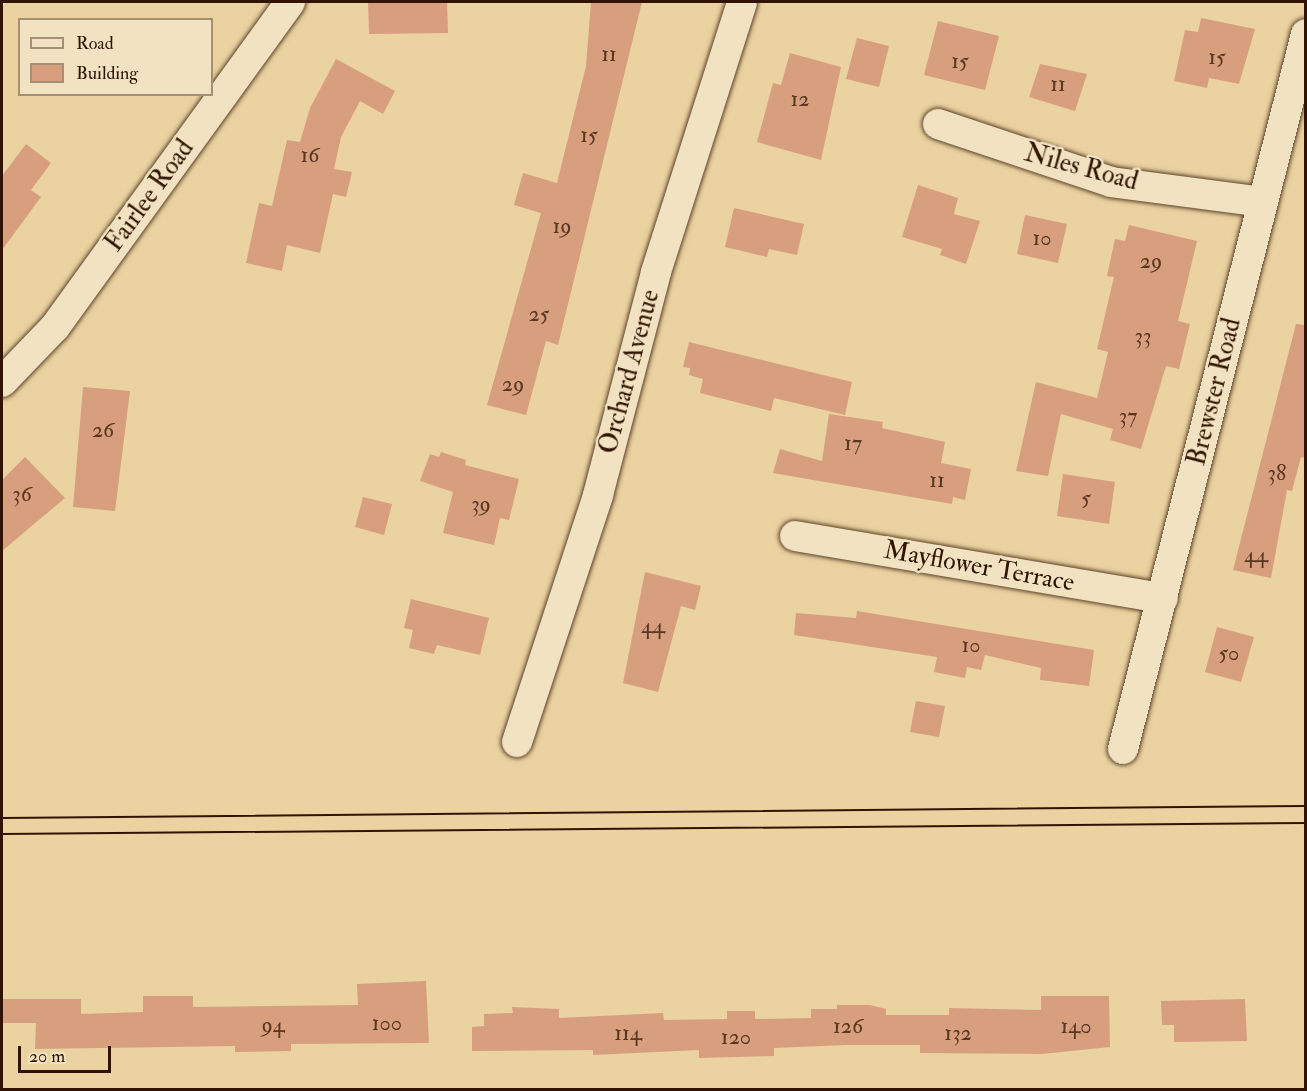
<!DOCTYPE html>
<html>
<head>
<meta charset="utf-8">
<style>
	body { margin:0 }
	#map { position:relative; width:1307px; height:1091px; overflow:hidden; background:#ead2a1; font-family:"IM FELL Double Pica",serif }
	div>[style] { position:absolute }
	.building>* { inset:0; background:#d89f7f }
	.roads { filter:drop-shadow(0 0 2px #5e4429) drop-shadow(0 0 2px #5e4429) }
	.minor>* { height:30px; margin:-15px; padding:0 15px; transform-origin:15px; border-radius:15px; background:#f1e2c2 }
	.tram>* { height:1.5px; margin:-0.75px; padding:0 0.75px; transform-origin:0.75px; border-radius:0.75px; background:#301401 }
	span { translate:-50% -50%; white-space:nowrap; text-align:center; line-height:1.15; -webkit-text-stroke:5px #f1e2c2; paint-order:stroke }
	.number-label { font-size:22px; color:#5a3720 }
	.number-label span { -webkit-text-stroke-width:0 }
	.street-label { font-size:26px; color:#301401 }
	.frame { position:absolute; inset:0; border:3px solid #301401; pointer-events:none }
	.legend { position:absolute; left:18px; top:18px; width:195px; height:78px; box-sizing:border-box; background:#f1e2c2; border:2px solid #a49075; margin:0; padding:8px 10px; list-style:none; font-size:18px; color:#301401 }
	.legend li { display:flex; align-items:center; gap:12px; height:30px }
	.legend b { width:30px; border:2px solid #a49075 }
	.scale { position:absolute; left:18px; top:1046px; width:93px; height:27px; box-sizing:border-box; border:3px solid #301401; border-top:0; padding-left:8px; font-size:18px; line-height:21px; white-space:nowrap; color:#301401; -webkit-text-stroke:4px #f1e2c2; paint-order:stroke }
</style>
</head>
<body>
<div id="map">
	<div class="building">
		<i style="clip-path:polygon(368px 2px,447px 2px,448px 33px,369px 34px)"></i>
		<i style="clip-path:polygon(591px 2px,642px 2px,558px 345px,546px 341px,526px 415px,487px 405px,541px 213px,514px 205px,523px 173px,557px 183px,586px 66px)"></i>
		<i style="clip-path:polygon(1201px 18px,1255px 29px,1239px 84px,1209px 78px,1207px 88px,1174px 81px,1185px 30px,1198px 32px)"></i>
		<i style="clip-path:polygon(938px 21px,999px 36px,985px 90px,924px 75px)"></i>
		<i style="clip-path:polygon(857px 38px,889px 46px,879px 87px,846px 79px)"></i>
		<i style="clip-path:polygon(790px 53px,841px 67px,821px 160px,757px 142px,773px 83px,781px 85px)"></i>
		<i style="clip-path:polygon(336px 59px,395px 91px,383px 114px,360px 101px,341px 137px,334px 169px,352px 172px,346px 197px,333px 194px,320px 253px,287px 245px,282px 271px,246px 263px,259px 203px,272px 206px,287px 140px,300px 142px,310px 108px)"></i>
		<i style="clip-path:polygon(1040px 64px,1087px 74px,1075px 111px,1029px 97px)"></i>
		<i style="clip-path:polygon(26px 144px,51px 163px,31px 190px,41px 197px,2px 250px,2px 176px)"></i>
		<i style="clip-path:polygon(918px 185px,958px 198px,954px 214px,980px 221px,966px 264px,940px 255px,942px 249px,902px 237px)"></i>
		<i style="clip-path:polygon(734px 208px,804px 224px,797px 255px,769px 249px,767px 257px,725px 247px)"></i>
		<i style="clip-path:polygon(1025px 215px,1067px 224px,1058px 263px,1017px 254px)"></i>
		<i style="clip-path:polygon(1129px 225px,1197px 241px,1178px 321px,1190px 324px,1179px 369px,1166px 366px,1141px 449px,1110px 440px,1113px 429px,1061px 414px,1048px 476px,1016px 471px,1036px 382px,1097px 398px,1108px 352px,1097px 349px,1114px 277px,1107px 276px,1115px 239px,1125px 241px)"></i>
		<i style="clip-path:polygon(1296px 324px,1305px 325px,1305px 458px,1301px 457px,1292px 491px,1287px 490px,1271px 578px,1233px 570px)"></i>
		<i style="clip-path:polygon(689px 342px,852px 382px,845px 415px,774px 398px,771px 411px,700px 393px,703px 379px,689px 375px,690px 368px,683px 367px)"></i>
		<i style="clip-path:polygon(83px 387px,130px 391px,115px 511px,73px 507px)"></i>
		<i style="clip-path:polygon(829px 414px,883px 422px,882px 428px,945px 442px,941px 463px,971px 469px,965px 500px,953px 497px,952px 504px,773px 473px,780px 449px,822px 461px)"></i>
		<i style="clip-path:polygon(441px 452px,466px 460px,465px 465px,519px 479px,509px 520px,500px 518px,494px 545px,443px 533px,453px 492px,420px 481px,430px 454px,439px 457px)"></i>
		<i style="clip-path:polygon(25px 457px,65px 498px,2px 551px,2px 480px)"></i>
		<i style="clip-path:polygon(1063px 474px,1115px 482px,1109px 524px,1057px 516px)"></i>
		<i style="clip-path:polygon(363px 497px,392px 504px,384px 535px,355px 527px)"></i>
		<i style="clip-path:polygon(645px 572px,701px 586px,695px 610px,681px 606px,658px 692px,623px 683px)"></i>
		<i style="clip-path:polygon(411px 599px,489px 618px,480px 655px,437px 645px,434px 654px,409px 648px,413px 630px,404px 628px)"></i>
		<i style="clip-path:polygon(857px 611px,1094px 650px,1089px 686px,1040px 680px,1041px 668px,985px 655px,981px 670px,967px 667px,965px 678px,934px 672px,937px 657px,794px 635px,796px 613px,856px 618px)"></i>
		<i style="clip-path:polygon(1217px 627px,1254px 637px,1241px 682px,1205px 672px)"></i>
		<i style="clip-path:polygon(916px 701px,945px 706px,939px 737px,910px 732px)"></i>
		<i style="clip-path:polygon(426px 981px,429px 1043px,291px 1044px,291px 1051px,235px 1052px,235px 1046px,35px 1049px,36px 1023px,2px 1023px,2px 999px,81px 999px,81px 1014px,143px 1012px,143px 996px,193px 996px,193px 1007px,358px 1005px,357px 984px)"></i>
		<i style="clip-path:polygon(1041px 996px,1109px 996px,1110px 1047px,1042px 1054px,920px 1053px,920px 1045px,846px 1045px,774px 1048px,774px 1056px,699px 1058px,699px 1050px,593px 1055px,593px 1050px,472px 1051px,472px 1027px,484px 1026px,484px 1014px,513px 1013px,512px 1007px,559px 1009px,559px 1018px,663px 1013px,664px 1020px,727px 1019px,727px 1011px,755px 1011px,755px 1019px,811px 1018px,811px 1009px,837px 1009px,837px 1005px,870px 1005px,886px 1009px,886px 1015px,949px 1015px,949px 1008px,1041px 1010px)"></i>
		<i style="clip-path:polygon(1245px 999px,1247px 1041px,1174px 1042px,1174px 1025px,1162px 1025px,1161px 1001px)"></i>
	</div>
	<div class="roads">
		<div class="minor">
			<i style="left:938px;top:124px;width:182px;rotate:18.5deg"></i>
			<i style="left:1111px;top:182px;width:153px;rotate:7.5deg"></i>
			<i style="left:2px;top:382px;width:76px;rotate:-46.1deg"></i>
			<i style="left:55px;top:327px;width:401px;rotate:-54.1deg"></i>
			<i style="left:795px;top:536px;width:373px;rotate:9.6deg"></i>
			<i style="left:517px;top:742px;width:260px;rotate:-71.8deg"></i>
			<i style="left:598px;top:495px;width:230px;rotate:-75.4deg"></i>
			<i style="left:656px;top:272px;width:283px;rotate:-72.3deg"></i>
			<i style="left:1123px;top:749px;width:738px;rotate:-75.64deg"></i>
		</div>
	</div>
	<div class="tram">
		<i style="left:2px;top:818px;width:1304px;rotate:-0.53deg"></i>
		<i style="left:2px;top:834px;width:1304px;rotate:-0.48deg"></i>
	</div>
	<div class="number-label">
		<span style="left:609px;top:55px">11</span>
		<span style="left:1217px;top:58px">15</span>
		<span style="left:960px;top:62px">15</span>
		<span style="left:1058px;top:85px">11</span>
		<span style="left:800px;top:100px">12</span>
		<span style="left:589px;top:136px">15</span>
		<span style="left:310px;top:156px">16</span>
		<span style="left:562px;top:227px">19</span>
		<span style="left:1042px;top:239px">10</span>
		<span style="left:1151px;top:262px">29</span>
		<span style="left:539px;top:315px">25</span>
		<span style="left:1143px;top:337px">33</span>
		<span style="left:513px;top:385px">29</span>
		<span style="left:1128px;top:417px">37</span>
		<span style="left:103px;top:431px">26</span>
		<span style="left:853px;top:444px">17</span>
		<span style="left:1277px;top:474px">38</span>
		<span style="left:937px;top:481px">11</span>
		<span style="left:22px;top:495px">36</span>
		<span style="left:1086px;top:499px">5</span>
		<span style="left:481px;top:505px">39</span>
		<span style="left:1256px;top:556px">44</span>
		<span style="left:653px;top:627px">44</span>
		<span style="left:971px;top:646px">10</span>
		<span style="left:1229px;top:654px">50</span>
		<span style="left:387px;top:1024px">100</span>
		<span style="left:273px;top:1026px">94</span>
		<span style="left:848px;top:1027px">126</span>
		<span style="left:1076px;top:1027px">140</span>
		<span style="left:628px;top:1034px">114</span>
		<span style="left:958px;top:1034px">132</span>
		<span style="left:736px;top:1038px">120</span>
	</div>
	<div class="street-label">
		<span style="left:1081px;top:168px;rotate:15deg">Niles Road</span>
		<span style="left:150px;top:196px;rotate:-54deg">Fairlee Road</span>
		<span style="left:630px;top:372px;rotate:-75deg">Orchard Avenue</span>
		<span style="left:1215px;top:392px;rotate:-76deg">Brewster Road</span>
		<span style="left:979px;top:567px;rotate:10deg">Mayflower Terrace</span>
	</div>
	<div class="frame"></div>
	<ul class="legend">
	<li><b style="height:8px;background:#f1e2c2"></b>Road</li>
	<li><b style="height:16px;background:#d89f7f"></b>Building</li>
	</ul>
	<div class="scale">20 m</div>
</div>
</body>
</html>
